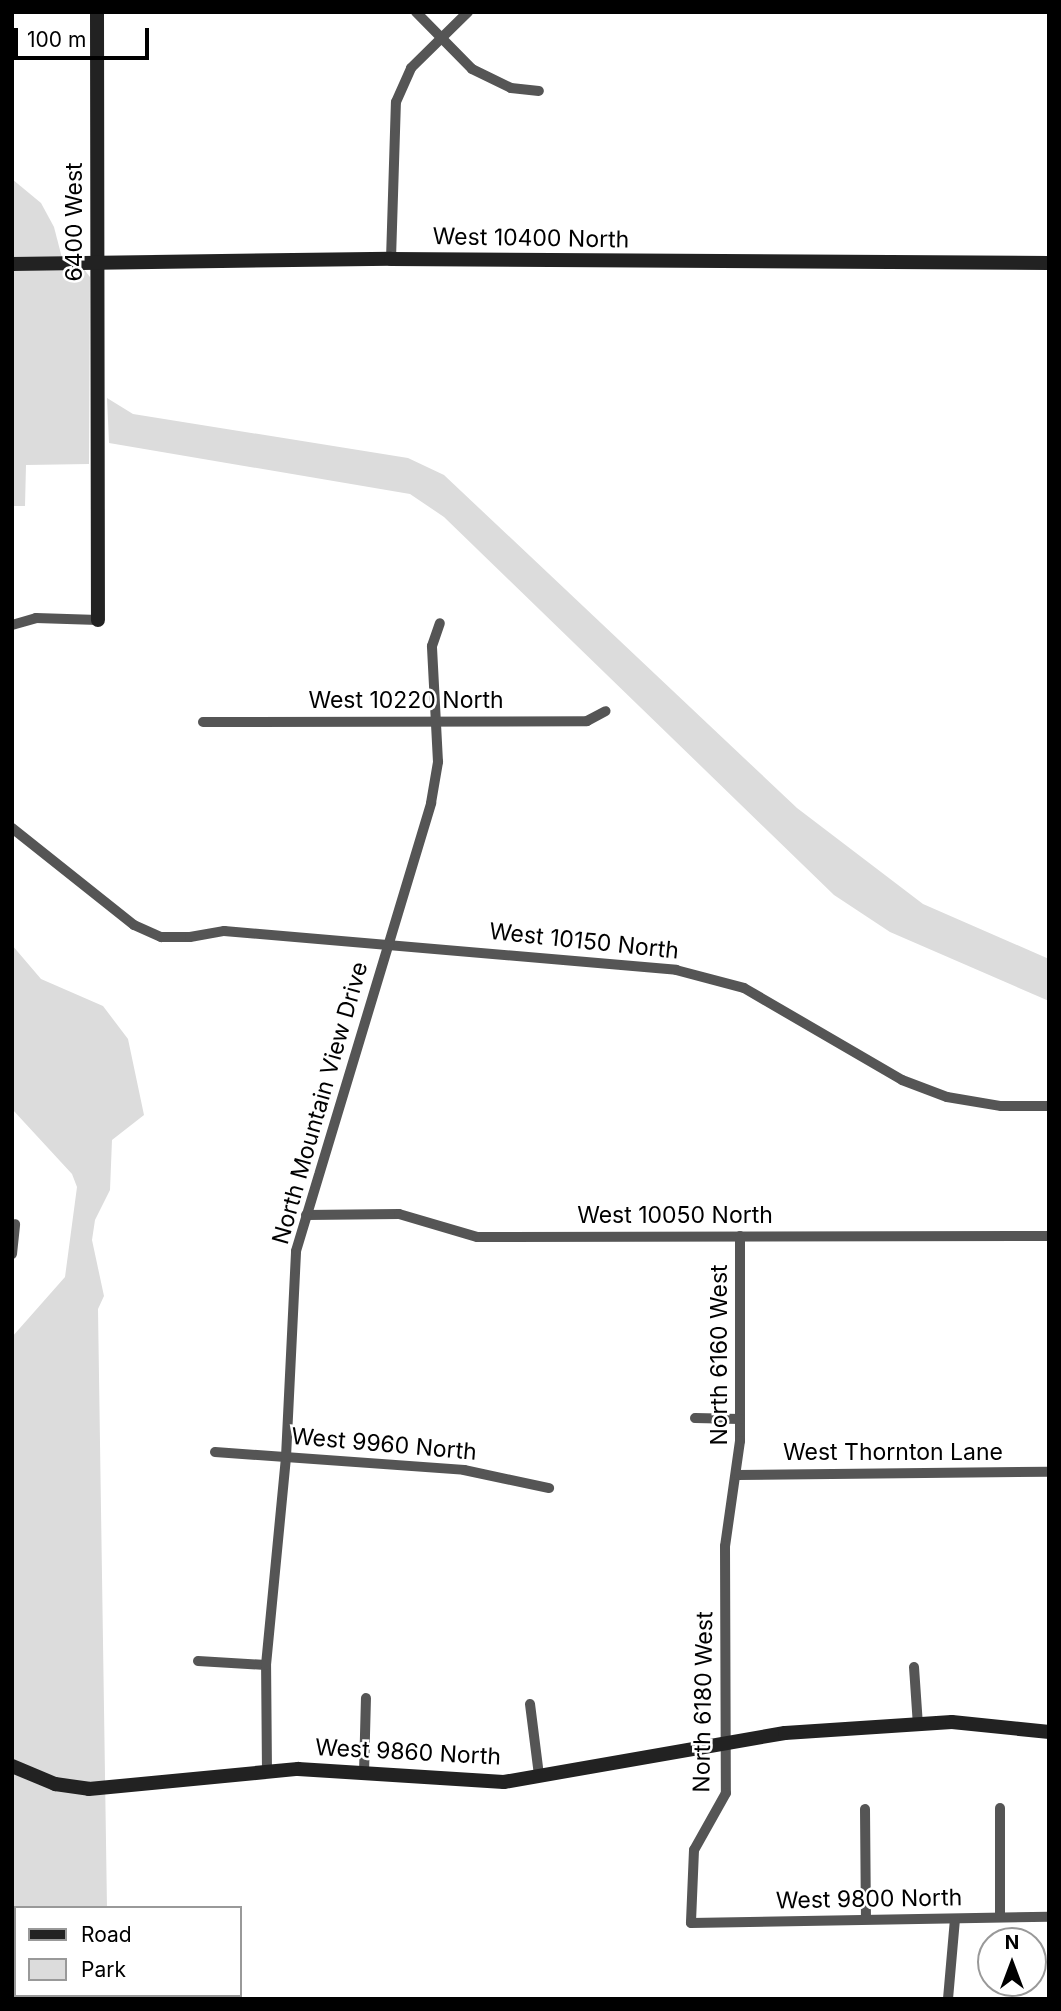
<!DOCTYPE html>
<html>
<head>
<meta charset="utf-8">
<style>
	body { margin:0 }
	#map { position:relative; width:1061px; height:2011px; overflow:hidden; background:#fff; font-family:Inter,sans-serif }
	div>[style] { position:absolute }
	.green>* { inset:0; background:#dcdcdc }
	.street>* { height:10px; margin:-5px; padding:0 5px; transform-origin:5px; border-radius:5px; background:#555 }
	.secondary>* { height:14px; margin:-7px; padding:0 7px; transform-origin:7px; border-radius:7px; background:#222 }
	span { translate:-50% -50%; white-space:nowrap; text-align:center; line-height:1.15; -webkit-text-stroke:5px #fff; paint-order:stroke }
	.street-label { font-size:23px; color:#000 }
	.frame { position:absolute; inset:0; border:14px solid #000; pointer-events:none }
	.legend { position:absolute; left:14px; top:1906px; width:228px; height:91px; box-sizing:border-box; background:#fff; border:2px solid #999; margin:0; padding:9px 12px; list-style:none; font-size:21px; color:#000 }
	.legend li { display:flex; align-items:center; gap:14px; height:35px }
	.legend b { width:35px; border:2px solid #999 }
	.north { position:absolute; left:977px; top:1927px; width:70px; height:70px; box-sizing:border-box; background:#fff; border:2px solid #999; border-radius:50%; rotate:0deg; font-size:19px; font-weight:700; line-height:28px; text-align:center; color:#000 }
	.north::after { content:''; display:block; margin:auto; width:24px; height:32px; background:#000; clip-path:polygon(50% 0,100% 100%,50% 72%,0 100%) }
	.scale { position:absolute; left:14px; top:28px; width:135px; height:32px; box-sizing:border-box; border:4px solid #000; border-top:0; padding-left:9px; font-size:21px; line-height:24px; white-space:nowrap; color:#000; -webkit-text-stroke:5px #fff; paint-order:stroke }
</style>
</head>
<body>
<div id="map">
	<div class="green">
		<i style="clip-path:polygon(12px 179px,41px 203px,54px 227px,62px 258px,12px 259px)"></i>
		<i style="clip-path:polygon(83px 268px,90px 277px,89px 464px,26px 465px,25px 506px,12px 506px,12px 271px)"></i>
		<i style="clip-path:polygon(107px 398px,133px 414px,408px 458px,444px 475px,797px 808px,923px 904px,1049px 959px,1049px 1001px,890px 932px,834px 895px,444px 517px,410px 494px,109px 443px)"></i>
		<i style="clip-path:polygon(12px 945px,41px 979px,103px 1006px,128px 1039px,144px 1115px,112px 1140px,110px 1190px,95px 1220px,92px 1240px,104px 1296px,98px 1309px,107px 1908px,16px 1908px,16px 1995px,108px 1999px,12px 1999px,12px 1337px,65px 1277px,77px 1187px,72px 1174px,12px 1109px)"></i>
	</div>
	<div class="street">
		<i style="left:416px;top:12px;width:80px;rotate:45.5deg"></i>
		<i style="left:472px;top:69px;width:43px;rotate:26deg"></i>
		<i style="left:511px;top:88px;width:28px;rotate:6deg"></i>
		<i style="left:391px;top:259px;width:157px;rotate:-88.2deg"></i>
		<i style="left:396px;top:102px;width:37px;rotate:-66deg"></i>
		<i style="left:411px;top:68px;width:80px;rotate:-44.5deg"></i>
		<i style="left:12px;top:625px;width:25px;rotate:-16deg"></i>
		<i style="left:36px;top:618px;width:62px;rotate:1.8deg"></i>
		<i style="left:203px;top:722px;width:384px;rotate:-0.1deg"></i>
		<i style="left:587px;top:721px;width:21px;rotate:-28deg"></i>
		<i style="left:12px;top:828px;width:156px;rotate:38.5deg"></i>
		<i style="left:134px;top:925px;width:30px;rotate:24deg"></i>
		<i style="left:161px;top:937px;width:29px"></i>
		<i style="left:190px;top:937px;width:35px;rotate:-10deg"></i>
		<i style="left:224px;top:931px;width:454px;rotate:4.9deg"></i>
		<i style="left:676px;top:970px;width:70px;rotate:14.8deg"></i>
		<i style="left:744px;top:988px;width:183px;rotate:30.2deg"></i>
		<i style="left:902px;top:1080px;width:48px;rotate:20.7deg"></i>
		<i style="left:947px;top:1097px;width:55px;rotate:9.5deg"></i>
		<i style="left:1001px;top:1106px;width:48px"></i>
		<i style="left:306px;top:1215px;width:93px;rotate:-0.6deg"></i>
		<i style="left:399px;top:1214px;width:81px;rotate:16.4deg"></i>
		<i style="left:477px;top:1237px;width:572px;rotate:-0.1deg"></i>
		<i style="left:740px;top:1236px;width:205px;rotate:90deg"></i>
		<i style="left:740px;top:1441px;width:106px;rotate:98.1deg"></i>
		<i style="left:725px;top:1546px;width:247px;rotate:89.8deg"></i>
		<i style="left:726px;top:1793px;width:65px;rotate:119.3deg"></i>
		<i style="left:694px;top:1850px;width:73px;rotate:92.4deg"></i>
		<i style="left:691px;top:1923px;width:358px;rotate:-1deg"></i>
		<i style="left:12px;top:1254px;width:30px;rotate:-84deg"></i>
		<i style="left:695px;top:1418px;width:45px;rotate:1.3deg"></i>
		<i style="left:215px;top:1452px;width:250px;rotate:4.1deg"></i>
		<i style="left:464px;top:1470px;width:87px;rotate:12deg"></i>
		<i style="left:737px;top:1475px;width:312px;rotate:-0.6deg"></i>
		<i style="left:198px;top:1661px;width:68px;rotate:3.4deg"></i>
		<i style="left:914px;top:1667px;width:58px;rotate:86.1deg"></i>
		<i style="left:530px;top:1704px;width:72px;rotate:82.8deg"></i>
		<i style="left:267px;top:1772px;width:107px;rotate:-90.5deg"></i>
		<i style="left:266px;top:1665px;width:209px;rotate:-84.5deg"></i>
		<i style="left:286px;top:1457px;width:206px;rotate:-87.2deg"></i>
		<i style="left:296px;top:1251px;width:468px;rotate:-73.2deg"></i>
		<i style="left:431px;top:803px;width:42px;rotate:-80.3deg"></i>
		<i style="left:438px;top:762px;width:116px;rotate:-93deg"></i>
		<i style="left:432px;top:646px;width:24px;rotate:-71deg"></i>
		<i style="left:364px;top:1773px;width:75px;rotate:-88.5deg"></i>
		<i style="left:1000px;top:1808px;width:109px;rotate:90deg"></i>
		<i style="left:865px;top:1809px;width:109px;rotate:89.5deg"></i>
		<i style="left:948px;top:1999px;width:80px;rotate:-85deg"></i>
	</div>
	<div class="secondary">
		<i style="left:97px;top:12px;width:608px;rotate:89.91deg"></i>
		<i style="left:12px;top:264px;width:379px;rotate:-0.8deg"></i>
		<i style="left:391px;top:259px;width:658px;rotate:0.35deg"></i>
		<i style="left:12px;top:1766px;width:47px;rotate:22.7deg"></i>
		<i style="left:55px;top:1784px;width:34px;rotate:8deg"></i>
		<i style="left:89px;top:1789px;width:210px;rotate:-5.5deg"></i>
		<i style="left:298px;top:1769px;width:206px;rotate:3.6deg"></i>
		<i style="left:504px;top:1782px;width:285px;rotate:-9.9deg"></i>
		<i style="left:785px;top:1733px;width:167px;rotate:-3.8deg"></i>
		<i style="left:952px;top:1722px;width:98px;rotate:5.9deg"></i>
	</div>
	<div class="street-label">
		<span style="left:74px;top:222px;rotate:-90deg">6400 West</span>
		<span style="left:531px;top:238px;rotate:1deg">West 10400 North</span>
		<span style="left:406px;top:700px">West 10220 North</span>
		<span style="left:584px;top:941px;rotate:6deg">West 10150 North</span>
		<span style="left:320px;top:1103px;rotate:-74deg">North Mountain View Drive</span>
		<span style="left:675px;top:1215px">West 10050 North</span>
		<span style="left:719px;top:1355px;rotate:-90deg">North 6160 West</span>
		<span style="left:384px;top:1444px;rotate:5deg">West 9960 North</span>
		<span style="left:893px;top:1452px">West Thornton Lane</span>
		<span style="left:703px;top:1702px;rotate:-89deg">North 6180 West</span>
		<span style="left:408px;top:1752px;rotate:3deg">West 9860 North</span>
		<span style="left:869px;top:1899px;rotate:-1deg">West 9800 North</span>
	</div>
	<div class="frame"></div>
	<ul class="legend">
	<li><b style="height:9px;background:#222"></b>Road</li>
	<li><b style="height:19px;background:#dcdcdc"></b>Park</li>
	</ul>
	<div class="north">N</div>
	<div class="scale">100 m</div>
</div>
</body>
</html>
